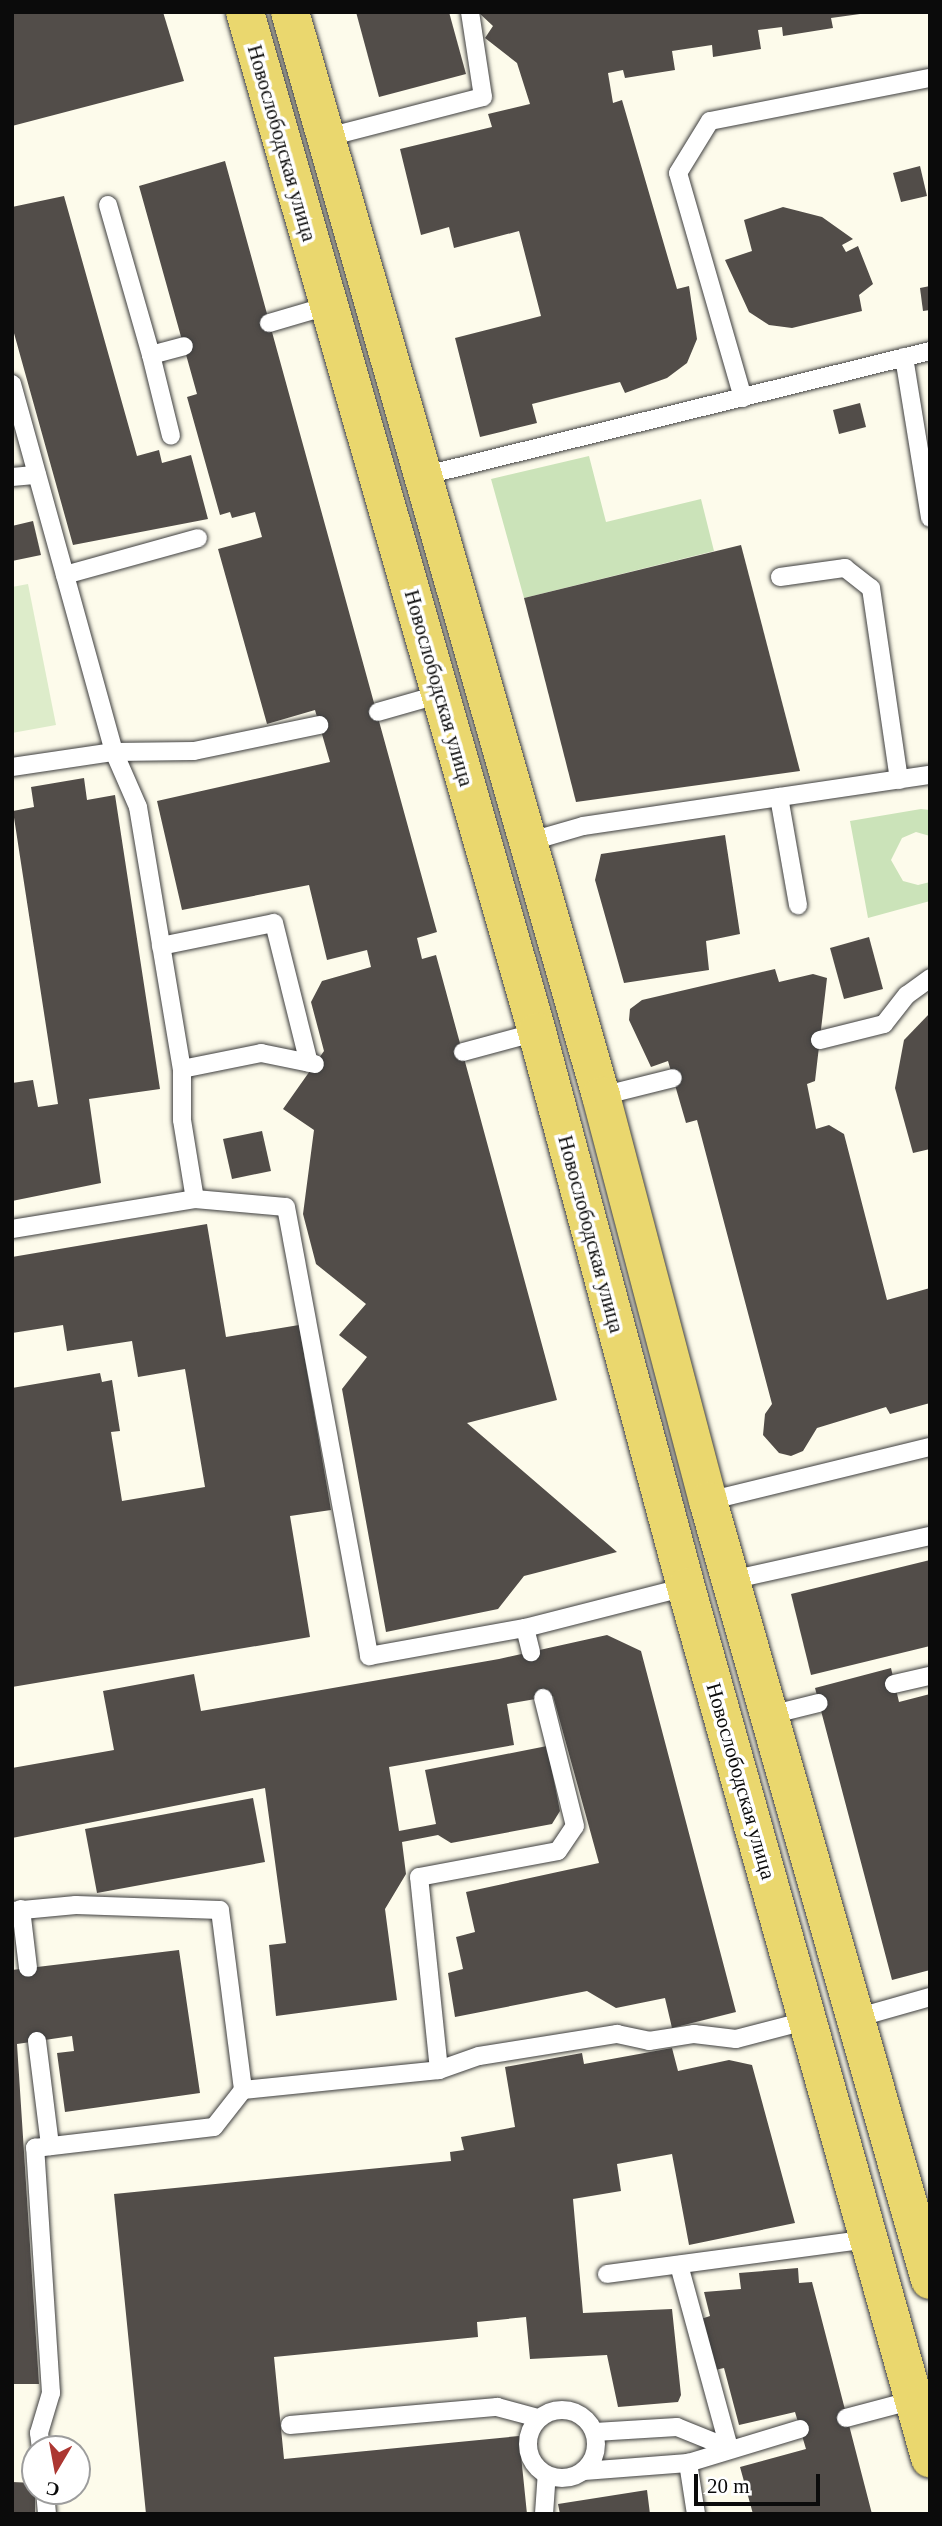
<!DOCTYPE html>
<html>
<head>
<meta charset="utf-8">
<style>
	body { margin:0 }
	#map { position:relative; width:942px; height:2526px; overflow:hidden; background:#fdfbeb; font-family:Georgia,serif }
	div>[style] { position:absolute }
	.green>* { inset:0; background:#cbe3b9 }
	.pitch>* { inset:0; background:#ddecca }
	.building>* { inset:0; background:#524d49 }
	.roads { filter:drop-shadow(0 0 2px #3e3e3e) drop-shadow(0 0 2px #3e3e3e) }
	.service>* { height:18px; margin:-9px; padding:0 9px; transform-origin:9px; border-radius:9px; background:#fff }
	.service>.ring { margin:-9px; padding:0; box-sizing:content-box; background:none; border:18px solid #fff; border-radius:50% }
	.primary>* { height:38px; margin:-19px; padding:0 19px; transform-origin:19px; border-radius:19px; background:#ead76e }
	span { translate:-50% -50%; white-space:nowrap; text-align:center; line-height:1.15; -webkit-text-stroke:7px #fff; paint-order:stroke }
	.street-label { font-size:21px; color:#0b0b0b }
	.frame { position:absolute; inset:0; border:14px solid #0b0b0b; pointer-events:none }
	.north { position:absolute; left:21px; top:2435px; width:70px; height:70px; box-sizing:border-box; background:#fff; border:2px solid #9d9d9d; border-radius:50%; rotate:190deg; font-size:19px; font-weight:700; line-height:28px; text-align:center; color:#0b0b0b }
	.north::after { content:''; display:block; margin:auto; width:24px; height:32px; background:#ac3732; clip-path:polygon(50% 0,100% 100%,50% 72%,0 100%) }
	.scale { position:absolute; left:694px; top:2474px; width:126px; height:32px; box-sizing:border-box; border:4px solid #0b0b0b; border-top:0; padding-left:9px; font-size:21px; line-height:24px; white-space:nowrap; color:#0b0b0b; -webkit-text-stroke:5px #fff; paint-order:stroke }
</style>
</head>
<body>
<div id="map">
	<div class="green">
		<i style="clip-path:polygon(589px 456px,606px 522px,701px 499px,714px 551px,524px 598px,491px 479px)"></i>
		<i style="clip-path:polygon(921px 809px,930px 810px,930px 836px,916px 832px,902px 838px,891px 860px,903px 881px,918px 885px,930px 882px,930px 901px,868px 918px,850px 821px)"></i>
	</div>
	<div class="pitch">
		<i style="clip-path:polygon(28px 584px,56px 725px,12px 733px,12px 587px)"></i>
	</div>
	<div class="building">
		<i style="clip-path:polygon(12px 12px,163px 12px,184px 81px,12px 126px)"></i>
		<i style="clip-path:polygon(356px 12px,449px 12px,466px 74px,379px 97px)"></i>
		<i style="clip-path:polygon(478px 12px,860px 14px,831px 18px,833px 28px,783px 36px,782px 27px,758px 30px,761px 49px,713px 57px,712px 45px,672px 51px,675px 70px,625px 78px,623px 70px,608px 73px,613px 103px,622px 100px,677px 289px,689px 286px,697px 339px,687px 363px,667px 378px,625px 393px,620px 382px,532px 404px,537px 423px,480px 437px,455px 338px,541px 316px,519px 231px,454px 248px,449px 227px,421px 235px,400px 149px,492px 127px,488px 114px,530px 104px,517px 63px,485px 38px,493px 26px)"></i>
		<i style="clip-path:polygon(225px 161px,437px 932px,417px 938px,422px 959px,436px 955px,557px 1400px,467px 1423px,617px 1552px,524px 1576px,498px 1609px,386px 1632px,342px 1389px,367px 1357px,339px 1335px,366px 1304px,316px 1264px,303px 1214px,314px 1130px,283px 1109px,324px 1051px,311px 1002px,322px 981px,371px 967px,367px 950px,327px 960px,309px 885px,182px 910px,157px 801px,330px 762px,315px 710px,267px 724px,218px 549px,262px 537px,255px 512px,232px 518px,230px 512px,220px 515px,187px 397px,197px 394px,139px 186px)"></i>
		<i style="clip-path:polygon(920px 166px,927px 196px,901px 202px,893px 173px)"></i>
		<i style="clip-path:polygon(64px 196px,137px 456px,159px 450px,162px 463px,191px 455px,208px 519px,73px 545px,12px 326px,12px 207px)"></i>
		<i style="clip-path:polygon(783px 207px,822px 217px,853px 239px,842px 245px,846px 252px,858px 246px,873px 284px,859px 295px,862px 311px,792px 328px,769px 325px,749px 312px,725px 260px,752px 251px,744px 220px)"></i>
		<i style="clip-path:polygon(930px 286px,930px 310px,923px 311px,920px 288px)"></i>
		<i style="clip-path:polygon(860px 403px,866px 427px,839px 434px,833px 410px)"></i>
		<i style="clip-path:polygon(33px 521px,41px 555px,12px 561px,12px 526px)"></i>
		<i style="clip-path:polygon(741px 545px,800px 771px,576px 802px,524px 598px)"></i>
		<i style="clip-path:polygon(84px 778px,87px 800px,115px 795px,160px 1089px,89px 1099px,101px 1183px,12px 1201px,12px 1083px,33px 1080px,38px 1107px,58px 1104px,13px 811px,34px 807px,31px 787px)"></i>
		<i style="clip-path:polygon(725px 835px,740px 934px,706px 941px,709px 970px,624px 983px,595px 880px,601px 854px)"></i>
		<i style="clip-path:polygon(869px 937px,883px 989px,844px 999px,830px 948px)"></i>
		<i style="clip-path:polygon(775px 969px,779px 982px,813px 974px,827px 978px,815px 1081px,807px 1084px,816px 1129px,829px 1125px,844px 1134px,887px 1300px,930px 1288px,930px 1403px,890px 1414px,886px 1407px,817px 1428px,803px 1451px,791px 1456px,779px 1453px,763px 1435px,765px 1414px,772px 1404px,697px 1120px,686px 1123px,668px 1061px,651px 1067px,629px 1020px,630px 1009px,642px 1000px)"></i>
		<i style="clip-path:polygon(930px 1013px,930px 1149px,913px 1153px,895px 1088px,904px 1040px)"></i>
		<i style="clip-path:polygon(262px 1131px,271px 1171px,232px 1179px,223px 1139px)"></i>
		<i style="clip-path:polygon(207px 1224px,226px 1337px,299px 1325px,331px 1510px,290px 1516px,310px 1637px,12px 1687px,12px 1388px,100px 1373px,102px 1382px,112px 1380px,120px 1431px,111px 1432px,122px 1501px,205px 1487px,185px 1369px,138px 1377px,132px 1341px,67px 1351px,63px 1325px,12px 1333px,12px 1257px)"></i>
		<i style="clip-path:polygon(930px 1560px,930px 1646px,811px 1675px,791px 1594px)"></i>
		<i style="clip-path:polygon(607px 1635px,641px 1651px,736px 2012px,672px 2028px,665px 1998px,616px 2008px,587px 1991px,455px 2017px,448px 1973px,463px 1969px,456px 1937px,475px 1932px,466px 1892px,599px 1863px,553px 1696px,507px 1704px,514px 1745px,389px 1767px,399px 1831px,436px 1824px,425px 1770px,547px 1746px,560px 1811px,552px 1824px,451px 1843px,438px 1835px,402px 1842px,406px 1874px,385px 1909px,397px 2000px,276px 2016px,269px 1945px,286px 1943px,265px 1788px,12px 1838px,12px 1768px,114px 1750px,103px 1691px,194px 1674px,201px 1711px,499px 1659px)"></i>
		<i style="clip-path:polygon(891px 1668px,899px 1702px,930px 1694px,930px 1970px,892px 1980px,815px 1688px)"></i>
		<i style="clip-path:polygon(253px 1798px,265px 1862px,97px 1893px,85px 1829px)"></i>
		<i style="clip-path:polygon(179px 1950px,200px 2093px,65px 2112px,57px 2053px,74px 2051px,72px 2036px,17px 2044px,39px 2384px,12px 2384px,12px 1970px)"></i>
		<i style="clip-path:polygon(672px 2048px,678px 2071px,729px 2060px,752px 2065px,795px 2223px,689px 2245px,672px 2154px,617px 2164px,621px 2191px,573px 2199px,583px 2313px,672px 2309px,681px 2395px,678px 2402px,618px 2407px,607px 2355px,530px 2359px,526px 2317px,477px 2322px,478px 2337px,274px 2357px,284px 2459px,519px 2436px,527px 2514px,146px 2514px,114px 2194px,451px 2161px,450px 2152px,464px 2150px,461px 2137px,515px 2127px,505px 2067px,582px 2053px,584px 2064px)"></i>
		<i style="clip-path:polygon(798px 2268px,799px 2283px,812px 2282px,872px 2514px,753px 2514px,740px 2467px,806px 2449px,795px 2412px,739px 2425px,724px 2368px,715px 2370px,701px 2319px,710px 2316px,704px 2292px,741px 2289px,739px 2273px)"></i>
		<i style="clip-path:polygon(12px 2482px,35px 2483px,35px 2512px,12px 2512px)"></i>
		<i style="clip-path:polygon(647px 2490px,650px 2514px,560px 2514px,558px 2504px)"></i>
	</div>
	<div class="roads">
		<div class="service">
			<i style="left:324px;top:138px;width:164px;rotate:-14.5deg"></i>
			<i style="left:483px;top:97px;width:86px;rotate:-98.7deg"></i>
			<i style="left:108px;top:205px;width:156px;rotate:74deg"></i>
			<i style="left:151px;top:355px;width:34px;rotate:-15deg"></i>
			<i style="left:269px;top:323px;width:60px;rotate:-16.3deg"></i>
			<i style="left:151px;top:355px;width:83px;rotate:76.1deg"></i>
			<i style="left:904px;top:357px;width:163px;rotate:80.8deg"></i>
			<i style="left:12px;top:384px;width:382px;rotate:74.5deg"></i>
			<i style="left:114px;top:752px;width:60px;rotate:66.4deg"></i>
			<i style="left:138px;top:807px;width:266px;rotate:80.5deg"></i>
			<i style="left:182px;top:1069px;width:51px;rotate:90deg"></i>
			<i style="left:182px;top:1120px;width:80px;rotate:80.7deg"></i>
			<i style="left:743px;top:398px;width:234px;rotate:-106.1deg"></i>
			<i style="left:678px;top:173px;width:61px;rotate:-58.4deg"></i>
			<i style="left:710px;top:121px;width:224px;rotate:-11.1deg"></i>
			<i style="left:422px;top:476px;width:523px;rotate:-13.82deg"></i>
			<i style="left:12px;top:477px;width:25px;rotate:-5deg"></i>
			<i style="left:65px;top:575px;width:138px;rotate:-15.5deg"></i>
			<i style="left:780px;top:577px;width:66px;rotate:-7.9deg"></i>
			<i style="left:845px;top:568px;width:33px;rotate:38deg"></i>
			<i style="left:871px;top:588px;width:194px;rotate:81.7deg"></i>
			<i style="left:378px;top:712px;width:66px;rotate:-15.9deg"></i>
			<i style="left:12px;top:767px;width:103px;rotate:-8.4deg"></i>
			<i style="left:114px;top:752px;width:80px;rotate:-0.7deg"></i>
			<i style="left:194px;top:751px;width:128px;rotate:-11.7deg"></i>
			<i style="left:779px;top:797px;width:110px;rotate:80deg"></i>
			<i style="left:528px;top:842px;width:57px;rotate:-16.2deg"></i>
			<i style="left:583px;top:826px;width:351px;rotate:-8.4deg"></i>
			<i style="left:161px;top:946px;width:115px;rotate:-11.5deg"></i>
			<i style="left:274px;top:923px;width:144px;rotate:76deg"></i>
			<i style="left:820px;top:1040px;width:66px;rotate:-14deg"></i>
			<i style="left:884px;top:1024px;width:37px;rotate:-52deg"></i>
			<i style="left:907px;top:995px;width:29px;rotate:-36deg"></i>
			<i style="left:463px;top:1052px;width:77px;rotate:-15.1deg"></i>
			<i style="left:182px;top:1069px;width:81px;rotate:-11.4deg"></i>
			<i style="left:261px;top:1053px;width:55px;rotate:11.5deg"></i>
			<i style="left:601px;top:1096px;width:74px;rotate:-14deg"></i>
			<i style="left:12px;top:1229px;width:185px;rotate:-9.3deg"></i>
			<i style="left:195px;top:1199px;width:91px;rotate:5deg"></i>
			<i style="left:286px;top:1207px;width:457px;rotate:79.5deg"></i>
			<i style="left:369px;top:1656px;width:158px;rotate:-10.2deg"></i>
			<i style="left:525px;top:1628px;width:166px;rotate:-14.3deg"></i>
			<i style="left:708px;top:1501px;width:228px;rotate:-13.7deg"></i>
			<i style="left:731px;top:1580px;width:204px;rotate:-12.5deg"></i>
			<i style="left:525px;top:1628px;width:25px;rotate:76deg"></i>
			<i style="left:894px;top:1684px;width:37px;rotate:-13deg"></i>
			<i style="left:770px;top:1715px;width:50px;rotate:-13.8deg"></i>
			<i style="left:21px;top:1909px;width:59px;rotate:83.2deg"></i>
			<i style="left:12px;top:1911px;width:64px;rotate:-5.4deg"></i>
			<i style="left:76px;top:1905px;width:144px;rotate:2deg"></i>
			<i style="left:220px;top:1910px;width:181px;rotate:82.7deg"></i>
			<i style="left:243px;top:2090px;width:197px;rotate:-5.8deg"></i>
			<i style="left:439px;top:2070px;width:42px;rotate:-19.3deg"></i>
			<i style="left:479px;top:2056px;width:140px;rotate:-9.1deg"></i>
			<i style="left:617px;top:2034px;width:33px;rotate:12deg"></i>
			<i style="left:649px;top:2041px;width:46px;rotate:-8.8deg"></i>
			<i style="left:694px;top:2034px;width:42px;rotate:6.8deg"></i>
			<i style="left:736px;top:2039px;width:75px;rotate:-14.6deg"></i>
			<i style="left:856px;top:2018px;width:77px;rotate:-15.8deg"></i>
			<i style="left:37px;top:2041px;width:106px;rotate:82.9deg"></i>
			<i style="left:439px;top:2070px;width:194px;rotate:-95.9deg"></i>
			<i style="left:419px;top:1877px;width:141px;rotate:-10.6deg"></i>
			<i style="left:558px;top:1851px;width:30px;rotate:-56deg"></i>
			<i style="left:575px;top:1826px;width:132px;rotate:-104deg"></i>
			<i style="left:679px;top:2265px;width:190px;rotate:74.7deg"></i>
			<i style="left:607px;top:2274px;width:264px;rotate:-7.6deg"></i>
			<i class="ring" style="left:528px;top:2410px;width:50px;height:50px"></i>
			<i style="left:846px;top:2418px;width:70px;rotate:-14.8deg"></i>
			<i style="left:290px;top:2425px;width:208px;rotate:-5deg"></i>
			<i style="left:497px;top:2407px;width:42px;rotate:15deg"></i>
			<i style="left:595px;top:2432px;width:82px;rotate:-3.5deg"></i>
			<i style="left:677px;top:2427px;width:56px;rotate:22deg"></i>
			<i style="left:41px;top:2449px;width:16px;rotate:-97deg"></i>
			<i style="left:39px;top:2433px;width:42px;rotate:-73.3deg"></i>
			<i style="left:51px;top:2393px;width:246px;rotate:-93.7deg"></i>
			<i style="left:35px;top:2148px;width:180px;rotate:-6.7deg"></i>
			<i style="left:214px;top:2127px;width:47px;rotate:-51.9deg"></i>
			<i style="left:584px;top:2471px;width:104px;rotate:-4.4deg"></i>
			<i style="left:45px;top:2491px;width:23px;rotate:85deg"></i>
			<i style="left:544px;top:2514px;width:39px;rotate:-86deg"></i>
			<i style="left:696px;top:2514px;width:52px;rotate:-98.9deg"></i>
			<i style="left:688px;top:2463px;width:117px;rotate:-16.9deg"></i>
		</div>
		<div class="primary">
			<i style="left:245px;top:12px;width:1061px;rotate:74.02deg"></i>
			<i style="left:537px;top:1032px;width:575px;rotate:74.97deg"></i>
			<i style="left:686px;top:1587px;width:905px;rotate:74.35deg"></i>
			<i style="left:290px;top:12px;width:1128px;rotate:73.99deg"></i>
			<i style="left:601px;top:1096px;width:419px;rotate:75.2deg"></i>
			<i style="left:708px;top:1501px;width:810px;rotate:74.09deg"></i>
		</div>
	</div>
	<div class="street-label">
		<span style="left:282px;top:143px;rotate:74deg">Новослободская улица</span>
		<span style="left:439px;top:688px;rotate:74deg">Новослободская улица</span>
		<span style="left:591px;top:1234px;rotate:75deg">Новослободская улица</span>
		<span style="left:741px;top:1781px;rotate:74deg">Новослободская улица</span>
	</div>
	<div class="frame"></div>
	<div class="north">С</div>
	<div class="scale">20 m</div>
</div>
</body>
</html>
